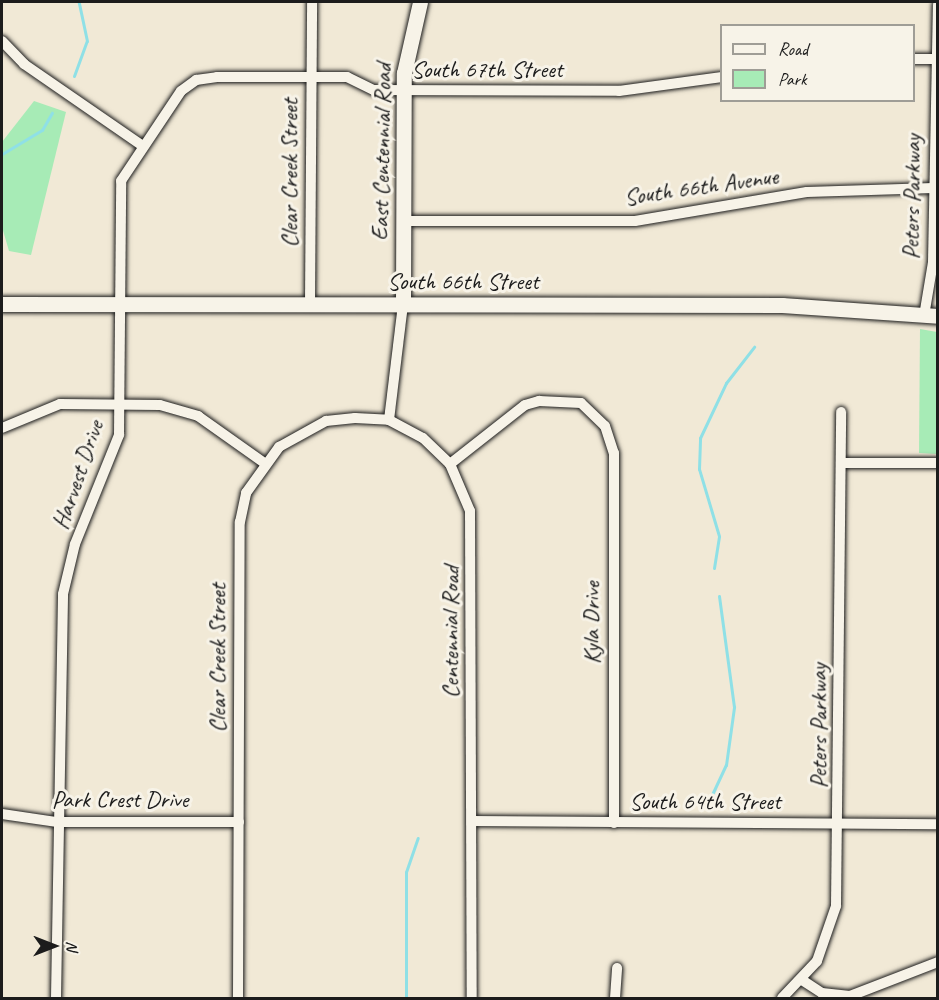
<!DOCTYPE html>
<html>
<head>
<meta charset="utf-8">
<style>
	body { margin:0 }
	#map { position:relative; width:939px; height:1000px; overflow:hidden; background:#f1e9d6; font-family:Caveat,sans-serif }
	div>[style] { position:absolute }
	.green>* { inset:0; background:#a7ebb6 }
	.stream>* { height:3px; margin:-1.5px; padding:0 1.5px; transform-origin:1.5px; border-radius:1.5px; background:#8fe0e6 }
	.roads { filter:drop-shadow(0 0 2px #1c1c1c) drop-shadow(0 0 2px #1c1c1c) }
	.street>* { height:10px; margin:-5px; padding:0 5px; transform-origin:5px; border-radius:5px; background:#f7f3e8 }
	.secondary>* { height:15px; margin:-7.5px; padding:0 7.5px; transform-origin:7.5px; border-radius:7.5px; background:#f7f3e8 }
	span { translate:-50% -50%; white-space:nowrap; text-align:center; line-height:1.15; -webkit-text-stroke:6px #f7f3e8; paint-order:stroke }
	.street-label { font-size:24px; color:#1c1c1c }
	.frame { position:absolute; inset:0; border:3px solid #1c1c1c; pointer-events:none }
	.legend { position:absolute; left:720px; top:24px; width:195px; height:78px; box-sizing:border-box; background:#f7f3e8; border:2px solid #9f9d96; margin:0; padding:8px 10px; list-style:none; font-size:18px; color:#1c1c1c }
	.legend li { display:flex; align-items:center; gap:12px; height:30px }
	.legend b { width:30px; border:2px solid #9f9d96 }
	.north { position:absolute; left:24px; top:916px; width:60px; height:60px; -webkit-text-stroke:4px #f7f3e8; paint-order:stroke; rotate:90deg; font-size:16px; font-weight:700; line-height:24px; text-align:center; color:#1c1c1c }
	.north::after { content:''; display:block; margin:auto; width:21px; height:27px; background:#1c1c1c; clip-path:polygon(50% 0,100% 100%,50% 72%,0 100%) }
</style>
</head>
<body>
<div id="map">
	<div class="green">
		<i style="clip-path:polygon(34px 101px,66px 112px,31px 255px,9px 251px,2px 227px,2px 142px)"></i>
		<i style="clip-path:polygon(920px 329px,937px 332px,937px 454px,919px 453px)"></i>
	</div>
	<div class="stream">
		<i style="left:74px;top:76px;width:37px;rotate:-70deg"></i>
		<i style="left:87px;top:41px;width:40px;rotate:-102deg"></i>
		<i style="left:2px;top:154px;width:47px;rotate:-31deg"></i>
		<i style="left:42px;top:130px;width:20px;rotate:-60deg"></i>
		<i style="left:714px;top:568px;width:32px;rotate:-81deg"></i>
		<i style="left:719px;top:536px;width:70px;rotate:-106.6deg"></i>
		<i style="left:699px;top:469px;width:31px;rotate:-88deg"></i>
		<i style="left:700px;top:438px;width:61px;rotate:-64.7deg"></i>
		<i style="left:726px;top:383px;width:46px;rotate:-52.1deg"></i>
		<i style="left:709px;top:801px;width:40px;rotate:-65deg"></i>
		<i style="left:726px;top:765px;width:59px;rotate:-82.1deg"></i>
		<i style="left:734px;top:707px;width:112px;rotate:-97.7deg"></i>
		<i style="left:406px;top:998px;width:126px;rotate:-90deg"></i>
		<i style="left:406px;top:872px;width:36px;rotate:-71deg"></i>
	</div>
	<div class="roads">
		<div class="street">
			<i style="left:2px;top:41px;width:32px;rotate:46deg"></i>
			<i style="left:24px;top:64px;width:145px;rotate:34.6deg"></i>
			<i style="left:914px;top:59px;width:24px"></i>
			<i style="left:403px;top:221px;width:232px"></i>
			<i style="left:635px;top:221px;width:174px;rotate:-9.6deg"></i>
			<i style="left:807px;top:192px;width:127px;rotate:-1.8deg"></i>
			<i style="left:310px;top:304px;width:302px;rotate:-89.6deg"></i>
			<i style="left:924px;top:316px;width:55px;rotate:-80.5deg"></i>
			<i style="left:933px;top:262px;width:257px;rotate:-88.9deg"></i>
			<i style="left:389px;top:420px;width:117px;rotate:-83.1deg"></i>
			<i style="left:2px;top:428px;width:63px;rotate:-22.5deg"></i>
			<i style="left:60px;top:404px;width:100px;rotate:0.6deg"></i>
			<i style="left:160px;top:405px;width:40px;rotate:16deg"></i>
			<i style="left:198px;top:416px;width:80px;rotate:35.3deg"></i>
			<i style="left:841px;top:463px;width:97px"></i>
			<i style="left:450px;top:464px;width:95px;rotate:-38.2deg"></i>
			<i style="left:525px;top:405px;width:15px;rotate:-16deg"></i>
			<i style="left:539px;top:401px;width:42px;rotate:2.7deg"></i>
			<i style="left:581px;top:403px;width:33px;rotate:44deg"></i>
			<i style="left:605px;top:426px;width:28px;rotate:72deg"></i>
			<i style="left:614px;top:453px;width:370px;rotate:90deg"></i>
			<i style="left:2px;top:814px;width:56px;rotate:8.3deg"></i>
			<i style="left:57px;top:822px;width:182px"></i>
			<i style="left:472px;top:821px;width:466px;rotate:0.4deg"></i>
			<i style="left:802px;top:980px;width:24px;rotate:33deg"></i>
			<i style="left:822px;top:993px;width:28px;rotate:6deg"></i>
			<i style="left:850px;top:996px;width:94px;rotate:-21.1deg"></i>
			<i style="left:56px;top:998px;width:404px;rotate:-89deg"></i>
			<i style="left:63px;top:594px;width:51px;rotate:-76.5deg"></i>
			<i style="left:75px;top:544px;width:118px;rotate:-68deg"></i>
			<i style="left:119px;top:435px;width:254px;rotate:-89.5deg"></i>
			<i style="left:121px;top:181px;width:108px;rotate:-56.3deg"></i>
			<i style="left:181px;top:91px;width:19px;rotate:-36deg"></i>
			<i style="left:196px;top:80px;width:21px;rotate:-8deg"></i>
			<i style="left:217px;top:77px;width:130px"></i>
			<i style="left:347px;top:77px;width:30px;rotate:26deg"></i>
			<i style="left:374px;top:90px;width:245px;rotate:0.2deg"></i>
			<i style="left:619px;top:91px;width:104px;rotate:-7.7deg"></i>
			<i style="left:238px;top:998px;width:476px;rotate:-89.8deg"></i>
			<i style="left:240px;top:522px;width:30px;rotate:-78deg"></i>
			<i style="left:246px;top:493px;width:57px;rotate:-54.3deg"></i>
			<i style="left:279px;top:447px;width:54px;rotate:-29deg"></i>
			<i style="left:326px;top:421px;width:29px;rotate:-6deg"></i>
			<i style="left:355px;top:418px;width:34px;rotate:3deg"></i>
			<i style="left:389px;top:420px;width:38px;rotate:28deg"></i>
			<i style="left:423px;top:438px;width:37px;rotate:44deg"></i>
			<i style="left:450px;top:464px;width:51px;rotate:66.9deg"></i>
			<i style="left:470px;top:511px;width:487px;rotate:89.8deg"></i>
			<i style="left:615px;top:998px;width:30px;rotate:-86deg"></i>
			<i style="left:782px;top:998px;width:51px;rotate:-46.6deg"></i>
			<i style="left:817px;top:961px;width:58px;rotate:-70.9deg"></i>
			<i style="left:836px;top:906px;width:494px;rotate:-89.4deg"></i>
		</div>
		<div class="secondary">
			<i style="left:2px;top:304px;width:780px;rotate:0.07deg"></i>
			<i style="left:782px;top:305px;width:156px;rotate:4deg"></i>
			<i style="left:403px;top:304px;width:231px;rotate:-89.8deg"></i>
			<i style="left:404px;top:73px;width:73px;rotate:-77.3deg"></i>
		</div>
	</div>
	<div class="street-label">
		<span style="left:487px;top:70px">South 67th Street</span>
		<span style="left:382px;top:152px;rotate:-89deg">East Centennial Road</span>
		<span style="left:290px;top:173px;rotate:-90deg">Clear Creek Street</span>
		<span style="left:701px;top:187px;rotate:-8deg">South 66th Avenue</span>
		<span style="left:912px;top:197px;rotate:-89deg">Peters Parkway</span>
		<span style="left:463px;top:282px">South 66th Street</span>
		<span style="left:78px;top:475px;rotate:-71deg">Harvest Drive</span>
		<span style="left:592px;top:623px;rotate:-90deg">Kyla Drive</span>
		<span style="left:451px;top:632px;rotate:-90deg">Centennial Road</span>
		<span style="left:218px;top:658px;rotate:-90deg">Clear Creek Street</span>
		<span style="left:819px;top:726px;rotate:-90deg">Peters Parkway</span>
		<span style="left:120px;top:800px">Park Crest Drive</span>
		<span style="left:705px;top:802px">South 64th Street</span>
	</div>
	<div class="frame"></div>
	<ul class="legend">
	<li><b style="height:8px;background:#f7f3e8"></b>Road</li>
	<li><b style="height:16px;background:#a7ebb6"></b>Park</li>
	</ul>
	<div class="north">N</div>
</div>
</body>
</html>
